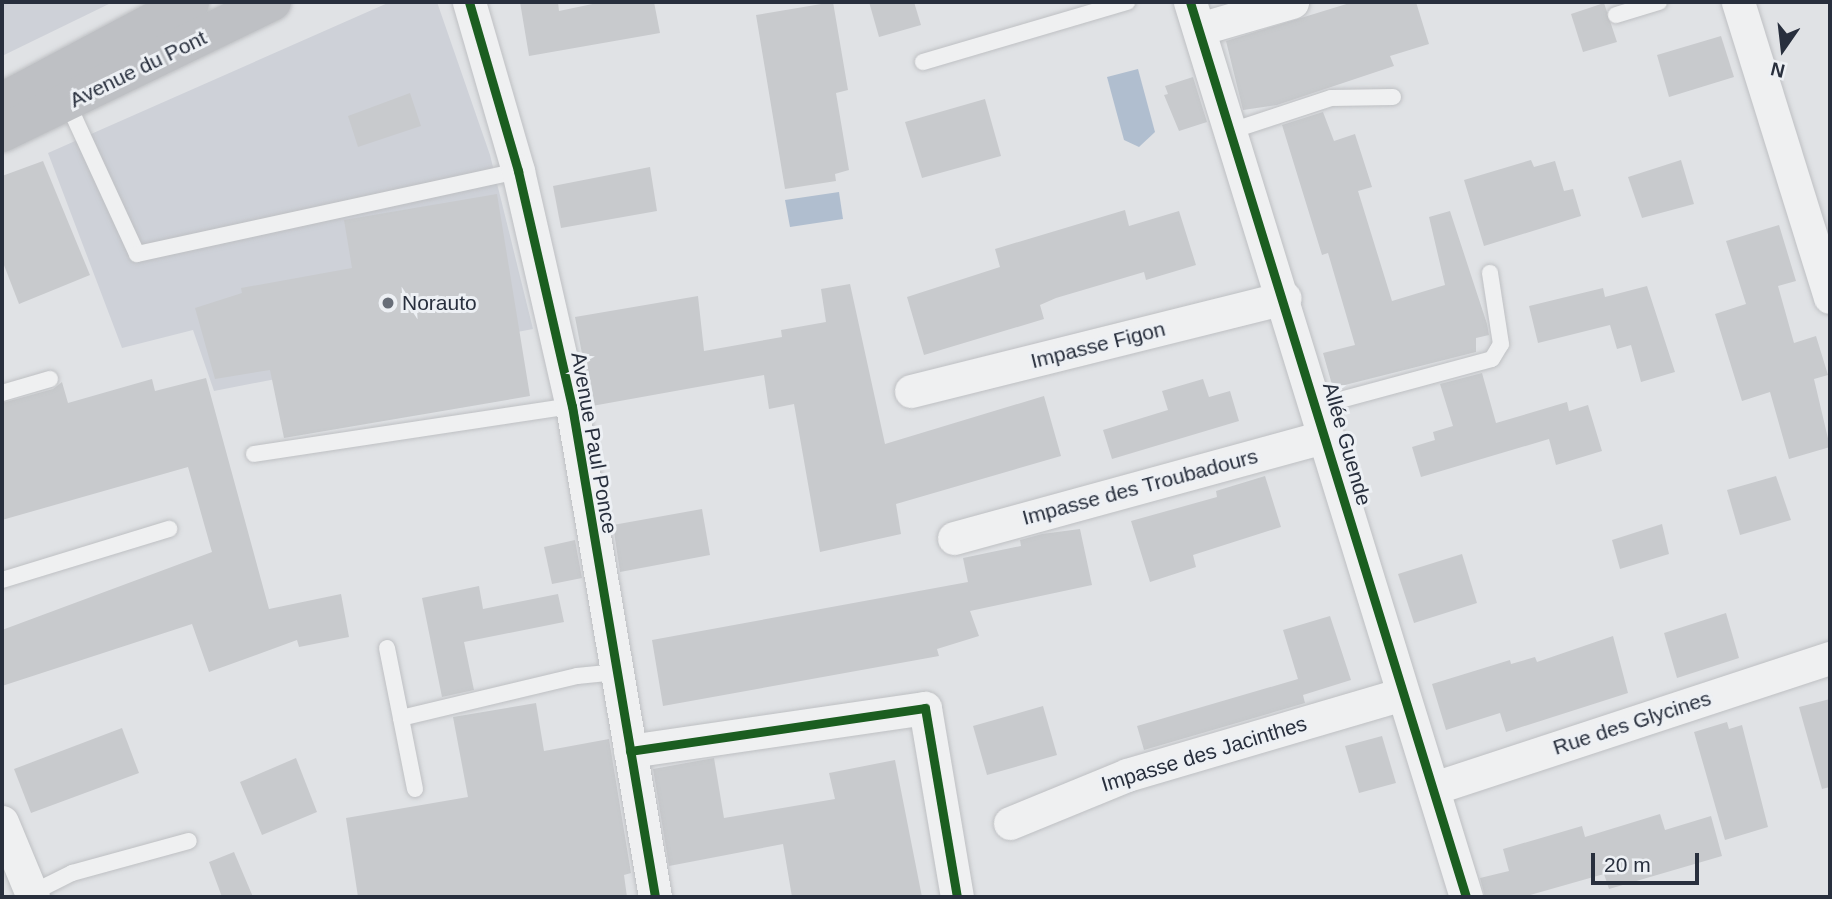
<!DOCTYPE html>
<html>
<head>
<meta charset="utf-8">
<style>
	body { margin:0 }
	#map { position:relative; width:1832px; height:899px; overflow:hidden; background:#e0e2e5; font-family:Arial,sans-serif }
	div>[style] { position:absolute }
	.built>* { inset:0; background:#ced1d8 }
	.water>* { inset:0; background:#b0becf }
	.building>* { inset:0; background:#c8cacd }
	.roads { filter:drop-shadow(0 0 2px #bec0c3) drop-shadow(0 0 2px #bec0c3) }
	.service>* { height:16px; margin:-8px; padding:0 8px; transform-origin:8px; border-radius:8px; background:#eff0f1 }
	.minor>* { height:33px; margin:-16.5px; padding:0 16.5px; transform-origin:16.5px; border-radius:16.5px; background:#eff0f1 }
	.secondary>* { height:38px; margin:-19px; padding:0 19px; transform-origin:19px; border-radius:19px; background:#bec0c4 }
	.cycleway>* { height:9px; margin:-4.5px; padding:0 4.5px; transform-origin:4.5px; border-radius:4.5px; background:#1b5e20 }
	.dots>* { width:19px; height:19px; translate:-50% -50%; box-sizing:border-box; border:4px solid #edf0f4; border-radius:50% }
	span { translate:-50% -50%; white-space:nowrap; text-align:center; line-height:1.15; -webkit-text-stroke:6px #edf0f4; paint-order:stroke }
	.street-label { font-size:21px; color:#282f3d }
	.poi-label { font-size:21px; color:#282f3d }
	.left { translate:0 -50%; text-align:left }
	.frame { position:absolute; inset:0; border:4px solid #282f3d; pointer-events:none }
	.north { position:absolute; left:1748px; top:14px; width:70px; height:70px; -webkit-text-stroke:5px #edf0f4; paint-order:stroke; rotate:194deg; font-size:19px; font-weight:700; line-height:28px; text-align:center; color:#282f3d }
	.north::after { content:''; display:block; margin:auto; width:24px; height:32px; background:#282f3d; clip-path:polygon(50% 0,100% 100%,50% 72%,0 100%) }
	.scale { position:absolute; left:1591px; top:853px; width:108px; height:32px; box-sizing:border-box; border:4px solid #282f3d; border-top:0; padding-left:9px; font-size:21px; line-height:24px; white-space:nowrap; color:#282f3d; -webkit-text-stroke:5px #edf0f4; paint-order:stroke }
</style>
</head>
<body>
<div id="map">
	<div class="built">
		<i style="clip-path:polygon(2px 2px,113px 2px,2px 56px)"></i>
		<i style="clip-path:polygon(390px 2px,437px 2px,490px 155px,533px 329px,214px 391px,193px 330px,122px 348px,48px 153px)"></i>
	</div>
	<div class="water">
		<i style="clip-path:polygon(1138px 69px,1155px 132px,1139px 147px,1124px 140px,1107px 77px)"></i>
		<i style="clip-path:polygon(839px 192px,843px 219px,790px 227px,785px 200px)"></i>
	</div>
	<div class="building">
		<i style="clip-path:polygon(520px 2px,558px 2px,559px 11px,602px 2px,654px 2px,660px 33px,529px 56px)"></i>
		<i style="clip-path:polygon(833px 2px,848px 90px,836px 93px,849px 170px,835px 174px,836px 181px,785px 189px,756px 15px)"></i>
		<i style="clip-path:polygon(869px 2px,914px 2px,921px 25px,879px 37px)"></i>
		<i style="clip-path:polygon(1353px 2px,1416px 2px,1429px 44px,1390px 56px,1394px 66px,1277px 105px,1243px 110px,1226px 41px)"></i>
		<i style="clip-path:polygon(1604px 3px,1617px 42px,1583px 52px,1571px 14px)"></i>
		<i style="clip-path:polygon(1721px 36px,1734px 77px,1669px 97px,1657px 55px)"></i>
		<i style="clip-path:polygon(1193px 77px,1207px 122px,1179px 131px,1164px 95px,1168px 94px,1165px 86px)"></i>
		<i style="clip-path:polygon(410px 93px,421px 126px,358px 147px,348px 116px)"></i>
		<i style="clip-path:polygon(985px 99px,1001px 156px,922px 178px,905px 122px)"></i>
		<i style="clip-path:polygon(1323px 112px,1334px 141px,1355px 134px,1372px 187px,1358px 191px,1392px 301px,1445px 285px,1429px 217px,1450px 211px,1487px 324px,1489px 335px,1476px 338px,1476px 352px,1333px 388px,1323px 353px,1355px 345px,1328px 253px,1322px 255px,1282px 125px)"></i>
		<i style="clip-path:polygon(1531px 160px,1534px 167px,1555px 161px,1564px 191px,1573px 189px,1581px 216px,1484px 246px,1464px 180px)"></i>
		<i style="clip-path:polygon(1681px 160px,1694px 204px,1642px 218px,1628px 177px)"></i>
		<i style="clip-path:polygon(43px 161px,90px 275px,19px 304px,2px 260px,2px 176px)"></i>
		<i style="clip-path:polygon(650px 167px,657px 211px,561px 228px,553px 186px)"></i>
		<i style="clip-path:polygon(497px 194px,530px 396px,284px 438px,270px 370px,215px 379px,195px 308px,242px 293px,241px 288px,352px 268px,344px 220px)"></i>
		<i style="clip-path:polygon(1125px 210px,1129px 226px,1179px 211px,1196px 265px,1146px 280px,1144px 272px,1056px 298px,1040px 305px,1044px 319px,924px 355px,907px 297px,1000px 267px,995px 249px)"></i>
		<i style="clip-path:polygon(1779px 225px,1796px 281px,1778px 286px,1794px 343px,1816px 336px,1828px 375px,1814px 379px,1830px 447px,1789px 459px,1770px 392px,1742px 401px,1715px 314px,1746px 304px,1726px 241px)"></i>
		<i style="clip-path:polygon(850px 284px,885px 444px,1044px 396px,1061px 456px,896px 504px,901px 534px,820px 552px,794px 404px,769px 409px,764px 375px,592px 406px,575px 317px,698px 296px,704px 351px,782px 337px,781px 330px,826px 322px,821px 289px)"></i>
		<i style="clip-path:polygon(1647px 286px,1675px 372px,1641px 382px,1631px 345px,1617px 349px,1610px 325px,1538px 343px,1529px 306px,1603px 288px,1605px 297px)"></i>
		<i style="clip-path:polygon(1482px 373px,1496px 423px,1567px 402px,1569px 411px,1588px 405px,1602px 451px,1556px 465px,1549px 439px,1421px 477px,1412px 447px,1435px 440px,1433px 432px,1453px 426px,1440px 384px)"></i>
		<i style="clip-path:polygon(206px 378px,269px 609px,341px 594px,349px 637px,299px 647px,297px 640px,209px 672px,192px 624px,2px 686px,2px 630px,212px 552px,188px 467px,2px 520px,2px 403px,53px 389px,62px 382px,68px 403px,152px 379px,155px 391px)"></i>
		<i style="clip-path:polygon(1203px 379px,1209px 397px,1230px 391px,1239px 421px,1112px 459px,1103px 430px,1168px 410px,1162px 391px)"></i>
		<i style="clip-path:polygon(1265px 476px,1281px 527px,1193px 555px,1196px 567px,1150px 582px,1131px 521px,1217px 497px,1216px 491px)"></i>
		<i style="clip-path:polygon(1776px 476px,1791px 520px,1740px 535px,1727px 490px)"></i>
		<i style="clip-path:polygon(702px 509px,710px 555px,620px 572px,613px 525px)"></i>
		<i style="clip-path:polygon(1662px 524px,1669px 554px,1620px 569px,1612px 540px)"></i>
		<i style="clip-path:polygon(1080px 529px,1092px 585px,970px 611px,979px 636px,937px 649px,939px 656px,663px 706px,652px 640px,968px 582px,963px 558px,1021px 546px,1020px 540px,1042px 534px)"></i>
		<i style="clip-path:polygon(575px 540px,582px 578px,552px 584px,544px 547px)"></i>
		<i style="clip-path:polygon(1462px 554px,1477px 603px,1414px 623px,1398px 574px)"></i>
		<i style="clip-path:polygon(479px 586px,483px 609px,558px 594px,564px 622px,464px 642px,474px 690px,442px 697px,422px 598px)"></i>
		<i style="clip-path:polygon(1726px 613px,1739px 658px,1677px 678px,1664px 633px)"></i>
		<i style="clip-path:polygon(1330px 616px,1351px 680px,1303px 695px,1305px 703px,1144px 750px,1137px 726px,1298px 679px,1283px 630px)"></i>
		<i style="clip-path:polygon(1613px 636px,1628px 693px,1506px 732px,1500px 713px,1446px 730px,1432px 684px,1510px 660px,1511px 664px,1535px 657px,1537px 662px)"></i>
		<i style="clip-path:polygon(1830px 699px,1830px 787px,1822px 789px,1799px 707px)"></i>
		<i style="clip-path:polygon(536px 703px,544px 751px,609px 739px,631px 873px,624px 875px,627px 897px,358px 897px,346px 818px,468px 797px,453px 717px)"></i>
		<i style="clip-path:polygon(1043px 706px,1057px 755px,987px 775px,973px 726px)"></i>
		<i style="clip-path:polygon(1727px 722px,1729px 729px,1742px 725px,1768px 827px,1725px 840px,1694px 732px)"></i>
		<i style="clip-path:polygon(122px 728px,139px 773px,31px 813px,14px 769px)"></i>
		<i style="clip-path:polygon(1382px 736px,1396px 783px,1359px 793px,1345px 746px)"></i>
		<i style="clip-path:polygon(296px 758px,317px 812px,262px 835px,240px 782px)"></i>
		<i style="clip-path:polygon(714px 758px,724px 818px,835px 799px,829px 773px,895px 760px,922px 897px,792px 897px,783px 844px,669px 866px,653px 769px)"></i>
		<i style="clip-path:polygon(1660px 814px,1665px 830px,1711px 816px,1722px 856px,1609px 889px,1604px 874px,1523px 897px,1485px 897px,1480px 878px,1509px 871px,1503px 849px,1582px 826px,1585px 837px)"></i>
		<i style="clip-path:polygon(234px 852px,253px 897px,222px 897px,209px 862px)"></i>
	</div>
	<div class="roads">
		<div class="service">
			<i style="left:1616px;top:15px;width:45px;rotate:-16.8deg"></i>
			<i style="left:923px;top:62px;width:213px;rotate:-16.4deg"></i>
			<i style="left:68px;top:104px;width:165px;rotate:65.3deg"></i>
			<i style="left:137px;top:254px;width:390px;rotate:-12.3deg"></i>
			<i style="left:1231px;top:131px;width:105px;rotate:-18.3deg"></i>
			<i style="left:1331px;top:98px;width:62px;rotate:-0.9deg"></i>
			<i style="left:2px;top:393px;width:50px;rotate:-16.3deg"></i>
			<i style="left:1318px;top:406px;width:180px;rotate:-15.1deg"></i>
			<i style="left:1492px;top:359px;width:17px;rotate:-59deg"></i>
			<i style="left:1501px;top:344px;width:72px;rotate:-98.8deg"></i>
			<i style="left:254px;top:454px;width:322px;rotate:-8.6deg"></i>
			<i style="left:2px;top:580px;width:175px;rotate:-17deg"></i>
			<i style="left:387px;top:648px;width:71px;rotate:78.7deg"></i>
			<i style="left:415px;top:789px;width:72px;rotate:-101.2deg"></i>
			<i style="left:401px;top:718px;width:181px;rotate:-13.4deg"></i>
			<i style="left:577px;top:676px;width:40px;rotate:-5.7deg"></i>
			<i style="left:32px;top:893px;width:45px;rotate:-26.6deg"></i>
			<i style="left:72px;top:873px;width:121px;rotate:-15.3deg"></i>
		</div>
		<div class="minor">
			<i style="left:469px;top:2px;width:176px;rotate:73.8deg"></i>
			<i style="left:518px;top:171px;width:241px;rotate:77.1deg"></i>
			<i style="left:572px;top:406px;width:498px;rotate:80.4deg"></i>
			<i style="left:1190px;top:2px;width:937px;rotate:72.86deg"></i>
			<i style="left:1738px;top:2px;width:309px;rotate:72.7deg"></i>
			<i style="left:1199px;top:29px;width:97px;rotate:-16.2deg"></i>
			<i style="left:911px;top:391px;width:385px;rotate:-14deg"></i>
			<i style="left:954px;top:538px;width:387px;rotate:-15.3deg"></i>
			<i style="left:630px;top:751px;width:298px;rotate:-8.3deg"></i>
			<i style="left:925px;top:708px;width:192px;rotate:80.4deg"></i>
			<i style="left:1434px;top:788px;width:417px;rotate:-18.2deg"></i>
			<i style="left:2px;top:822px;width:81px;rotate:67.5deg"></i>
			<i style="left:1010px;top:823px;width:126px;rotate:-22.3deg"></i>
			<i style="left:1127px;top:775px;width:287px;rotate:-16.4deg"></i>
		</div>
		<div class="secondary">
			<i style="left:2px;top:102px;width:213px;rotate:-28deg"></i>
			<i style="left:2px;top:133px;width:300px;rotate:-25.9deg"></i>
		</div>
	</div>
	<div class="cycleway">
		<i style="left:469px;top:2px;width:176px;rotate:73.8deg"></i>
		<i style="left:518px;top:171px;width:241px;rotate:77.1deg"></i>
		<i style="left:572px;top:406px;width:498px;rotate:80.4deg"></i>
		<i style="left:1190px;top:2px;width:937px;rotate:72.86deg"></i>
		<i style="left:630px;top:751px;width:298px;rotate:-8.3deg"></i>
		<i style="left:925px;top:708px;width:192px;rotate:80.4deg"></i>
	</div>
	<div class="dots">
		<i style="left:388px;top:303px;background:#686e78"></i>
	</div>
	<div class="street-label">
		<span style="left:138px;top:69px;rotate:-26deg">Avenue du Pont</span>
		<span style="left:1098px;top:345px;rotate:-14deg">Impasse Figon</span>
		<span style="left:594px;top:443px;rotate:80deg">Avenue Paul Ponce</span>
		<span style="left:1347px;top:444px;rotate:74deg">Allée Guende</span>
		<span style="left:1140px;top:487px;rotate:-15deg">Impasse des Troubadours</span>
		<span style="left:1632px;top:723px;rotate:-18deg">Rue des Glycines</span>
		<span style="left:1204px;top:754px;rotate:-17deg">Impasse des Jacinthes</span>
	</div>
	<div class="poi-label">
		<span class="left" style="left:402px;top:303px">Norauto</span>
	</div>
	<div class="frame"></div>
	<div class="north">N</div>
	<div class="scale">20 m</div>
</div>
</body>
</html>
